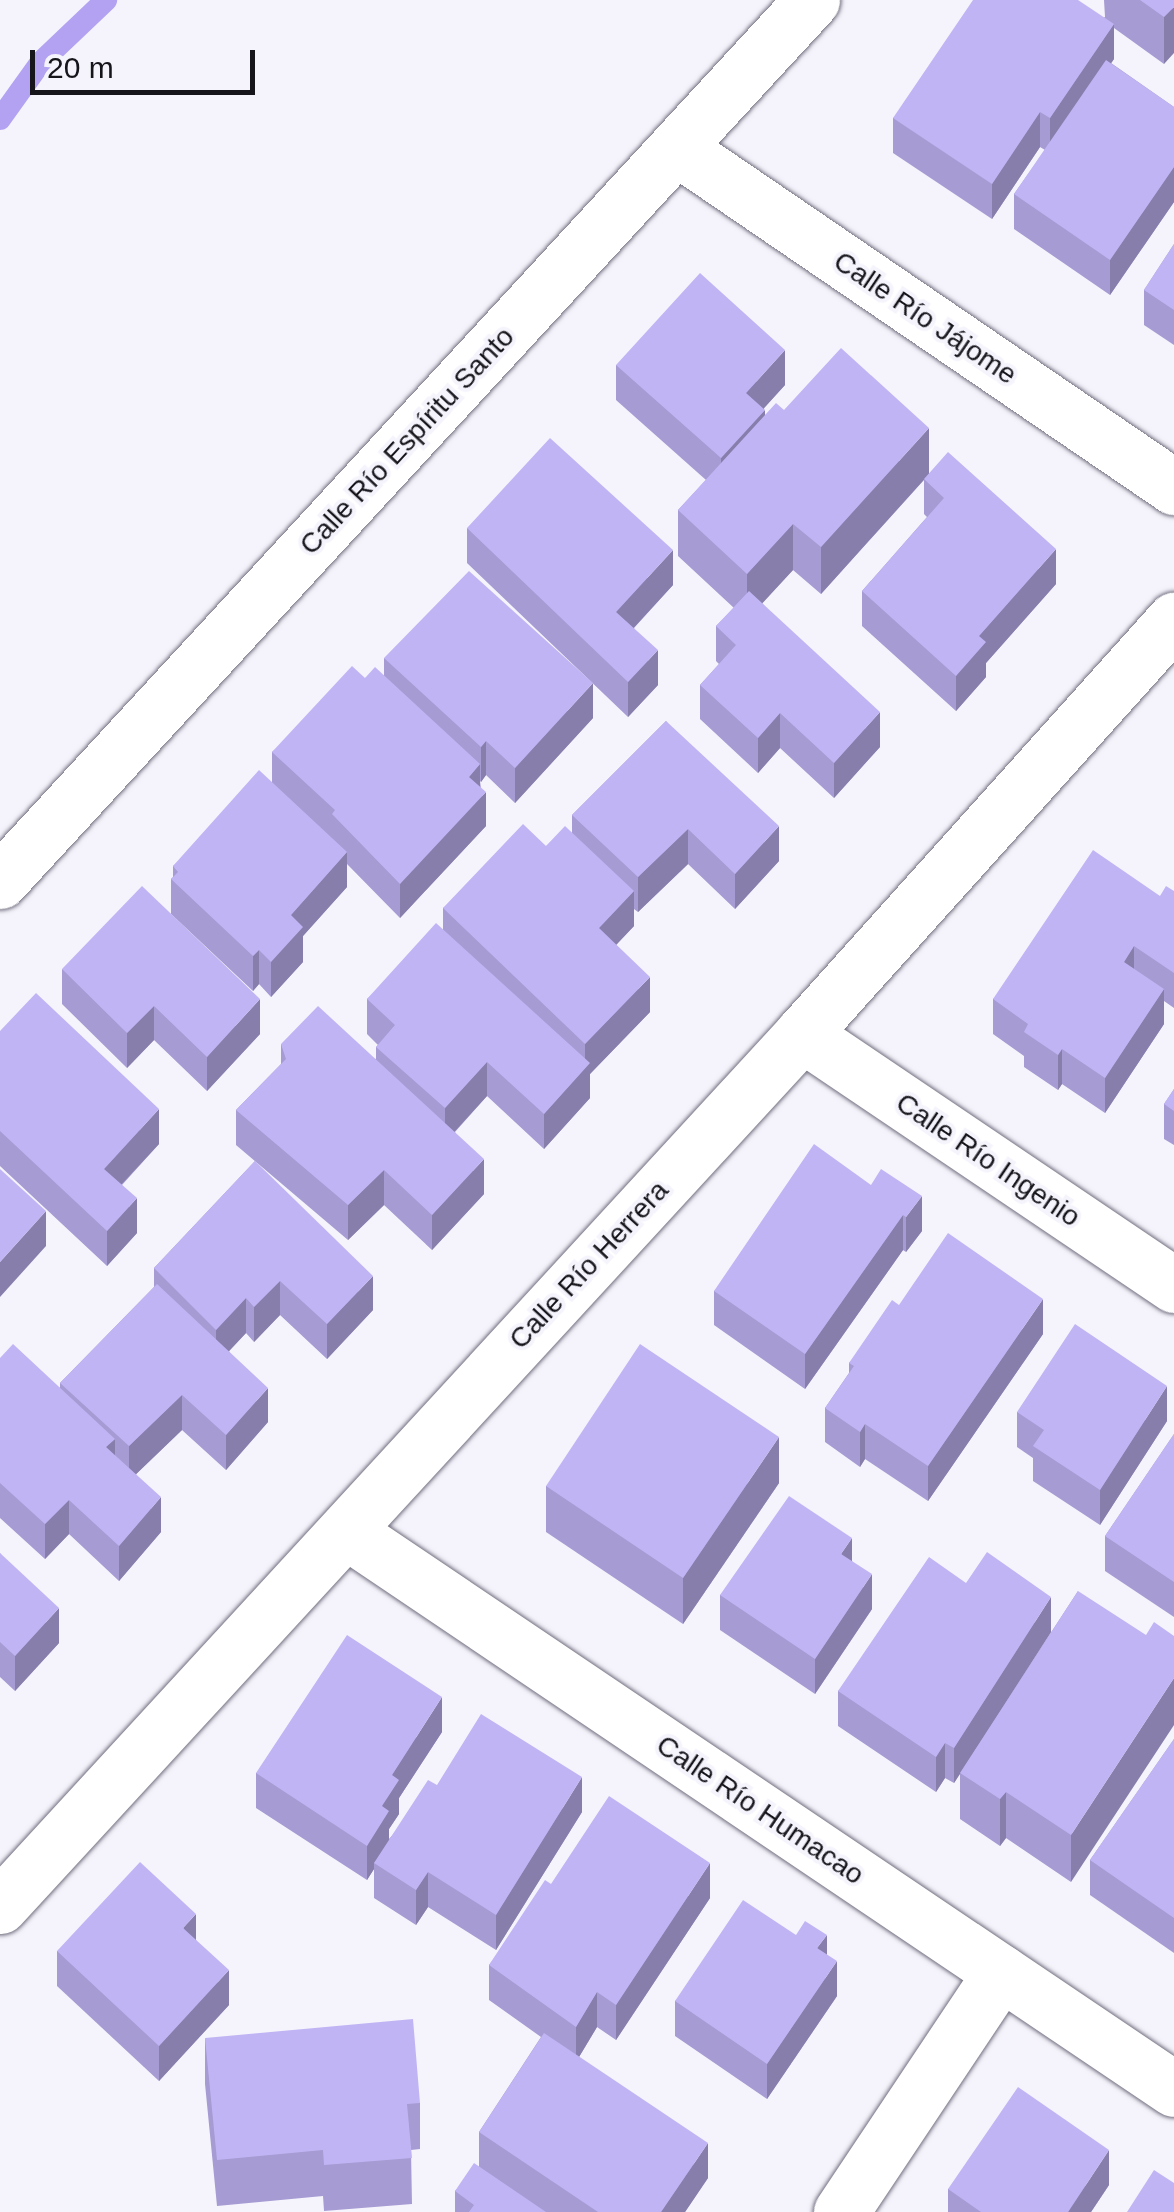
<!DOCTYPE html>
<html>
<head>
<meta charset="utf-8">
<style>
	body { margin:0 }
	#map { position:relative; width:1174px; height:2212px; overflow:hidden; background:#f5f4fc; font-family:Helvetica,sans-serif }
	div>[style] { position:absolute }
	.stream>* { height:22px; margin:-11px; padding:0 11px; transform-origin:11px; border-radius:11px; background:#b3a2f1 }
	.roads { filter:drop-shadow(0 0 2px #716e7e) drop-shadow(0 0 2px #716e7e) }
	.minor>* { height:55px; margin:-27.5px; padding:0 27.5px; transform-origin:27.5px; border-radius:27.5px; background:#fff }
	.wall>* { inset:0; background:#a69bd2 }
	.shaded-wall>* { inset:0; background:#877eab }
	.building>* { inset:0; background:#c1b4f4 }
	span { translate:-50% -50%; white-space:nowrap; text-align:center; line-height:1.15; -webkit-text-stroke:8px #f5f4fc; paint-order:stroke }
	.street-label { font-size:28px; color:#16151c }
	.scale { position:absolute; left:30px; top:50px; width:225px; height:45px; box-sizing:border-box; border:5px solid #16151c; border-top:0; padding-left:12px; font-size:30px; line-height:35px; white-space:nowrap; color:#16151c; -webkit-text-stroke:8px #f5f4fc; paint-order:stroke }
</style>
</head>
<body>
<div id="map">
	<div class="stream">
		<i style="left:0;top:119px;width:70px;rotate:-54.3deg"></i>
		<i style="left:41px;top:62px;width:90px;rotate:-43.6deg"></i>
	</div>
	<div class="roads">
		<div class="minor">
			<i style="left:677px;top:148px;width:602px;rotate:34.3deg"></i>
			<i style="left:0;top:881px;width:1198px;rotate:-47.33deg"></i>
			<i style="left:802px;top:1034px;width:449px;rotate:34deg"></i>
			<i style="left:346px;top:1531px;width:998px;rotate:33.98deg"></i>
			<i style="left:0;top:1906px;width:1185px;rotate:-47.39deg"></i>
			<i style="left:802px;top:1034px;width:557px;rotate:-48.06deg"></i>
			<i style="left:841px;top:2212px;width:288px;rotate:-56.3deg"></i>
		</div>
	</div>
	<div class="wall">
		<i style="clip-path:polygon(1104px 0,1174px 0,1164px 64px,1114px 28px,1114px 59px,1111px 63px,1174px 107px,1174px 202px,1110px 295px,1014px 229px,1014px 194px,1045px 150px,1040px 147px,992px 219px,893px 153px,893px 118px,1105px 17px)"></i>
		<i style="clip-path:polygon(1174px 244px,1174px 345px,1144px 325px,1144px 290px)"></i>
		<i style="clip-path:polygon(616px 365px,785px 385px,764px 408px,765px 415px,784px 410px,929px 474px,1056px 584px,986px 663px,986px 677px,956px 711px,862px 626px,862px 591px,927px 517px,924px 514px,924px 480px,821px 594px,793px 570px,762px 603px,880px 747px,834px 798px,780px 748px,758px 773px,700px 719px,700px 685px,719px 664px,716px 661px,716px 626px,734px 608px,678px 556px,678px 510px,706px 480px,616px 400px)"></i>
		<i style="clip-path:polygon(467px 528px,673px 585px,634px 628px,658px 685px,628px 717px,467px 563px)"></i>
		<i style="clip-path:polygon(384px 658px,593px 718px,515px 803px,486px 775px,481px 782px,480px 781px,486px 826px,400px 918px,347px 864px,347px 887px,303px 936px,303px 962px,271px 997px,259px 984px,253px 991px,171px 914px,171px 879px,173px 877px,173px 866px,272px 783px,272px 752px,365px 678px,384px 675px)"></i>
		<i style="clip-path:polygon(666px 721px,779px 861px,735px 909px,688px 864px,638px 912px,634px 909px,634px 926px,616px 945px,650px 1012px,590px 1074px,590px 1098px,544px 1149px,487px 1096px,455px 1132px,484px 1194px,432px 1250px,384px 1205px,348px 1240px,236px 1145px,236px 1110px,281px 1064px,281px 1044px,376px 1059px,376px 1047px,378px 1045px,367px 1034px,367px 999px,443px 930px,443px 908px,546px 846px,572px 833px,572px 815px)"></i>
		<i style="clip-path:polygon(1174px 891px,1174px 1008px,1164px 1001px,1164px 1024px,1105px 1113px,1062px 1084px,1058px 1090px,1024px 1067px,1024px 1056px,993px 1034px,993px 999px,1160px 896px)"></i>
		<i style="clip-path:polygon(62px 969px,260px 1034px,207px 1091px,154px 1040px,127px 1068px,62px 1004px)"></i>
		<i style="clip-path:polygon(0 1031px,159px 1144px,122px 1185px,137px 1233px,107px 1266px,0 1166px)"></i>
		<i style="clip-path:polygon(1174px 1089px,1174px 1145px,1164px 1139px,1164px 1104px)"></i>
		<i style="clip-path:polygon(255px 1161px,373px 1310px,327px 1359px,280px 1315px,254px 1342px,246px 1333px,229px 1351px,268px 1422px,226px 1470px,182px 1430px,136px 1474px,161px 1532px,119px 1581px,69px 1534px,45px 1559px,0 1518px,0 1358px,60px 1388px,60px 1383px,154px 1287px,154px 1268px)"></i>
		<i style="clip-path:polygon(871px 1185px,922px 1231px,906px 1252px,903px 1250px,805px 1389px,714px 1325px,714px 1291px)"></i>
		<i style="clip-path:polygon(899px 1305px,1043px 1334px,928px 1501px,865px 1459px,860px 1467px,825px 1442px,825px 1408px,849px 1373px,849px 1363px)"></i>
		<i style="clip-path:polygon(1017px 1412px,1167px 1421px,1100px 1525px,1033px 1481px,1033px 1458px,1017px 1447px)"></i>
		<i style="clip-path:polygon(1174px 1434px,1174px 1617px,1105px 1571px,1105px 1536px)"></i>
		<i style="clip-path:polygon(779px 1483px,683px 1624px,546px 1532px,546px 1486px)"></i>
		<i style="clip-path:polygon(0 1553px,59px 1643px,15px 1691px,0 1677px)"></i>
		<i style="clip-path:polygon(852px 1561px,872px 1609px,815px 1694px,720px 1630px,720px 1595px)"></i>
		<i style="clip-path:polygon(966px 1583px,1051px 1632px,994px 1720px,1078px 1591px,1071px 1882px,1006px 1838px,1000px 1846px,960px 1819px,960px 1774px,954px 1783px,945px 1778px,936px 1792px,838px 1726px,838px 1691px)"></i>
		<i style="clip-path:polygon(442px 1732px,399px 1798px,399px 1814px,389px 1829px,389px 1839px,437px 1785px,582px 1812px,496px 1950px,428px 1907px,416px 1925px,374px 1898px,374px 1869px,367px 1880px,256px 1808px,256px 1773px)"></i>
		<i style="clip-path:polygon(1174px 1739px,1174px 1953px,1090px 1895px,1090px 1860px)"></i>
		<i style="clip-path:polygon(551px 1884px,710px 1898px,616px 2040px,597px 2027px,579px 2057px,708px 2178px,685px 2212px,455px 2212px,455px 2191px,479px 2166px,479px 2132px,541px 2037px,489px 2000px,489px 1965px)"></i>
		<i style="clip-path:polygon(796px 1935px,837px 1996px,767px 2099px,675px 2036px,675px 2001px)"></i>
		<i style="clip-path:polygon(196px 1940px,229px 2005px,159px 2081px,57px 1986px,57px 1951px)"></i>
		<i style="clip-path:polygon(205px 2038px,420px 2103px,420px 2149px,411px 2150px,412px 2204px,324px 2211px,323px 2196px,217px 2206px,205px 2084px)"></i>
		<i style="clip-path:polygon(1109px 2185px,1091px 2212px,948px 2212px,948px 2189px)"></i>
	</div>
	<div class="shaded-wall">
		<i style="clip-path:polygon(1174px 7px,1174px 53px,1164px 64px,1164px 17px)"></i>
		<i style="clip-path:polygon(1114px 24px,1114px 59px,1050px 153px,1050px 118px)"></i>
		<i style="clip-path:polygon(1040px 112px,1040px 147px,992px 219px,992px 184px)"></i>
		<i style="clip-path:polygon(1174px 167px,1174px 202px,1110px 295px,1110px 260px)"></i>
		<i style="clip-path:polygon(785px 350px,785px 385px,746px 428px,746px 393px)"></i>
		<i style="clip-path:polygon(765px 410px,765px 444px,721px 493px,721px 458px)"></i>
		<i style="clip-path:polygon(929px 428px,929px 474px,821px 594px,821px 547px)"></i>
		<i style="clip-path:polygon(793px 524px,793px 570px,747px 620px,747px 574px)"></i>
		<i style="clip-path:polygon(1056px 549px,1056px 584px,986px 663px,986px 677px,956px 711px,956px 676px,979px 636px)"></i>
		<i style="clip-path:polygon(673px 550px,673px 585px,616px 647px,616px 612px)"></i>
		<i style="clip-path:polygon(658px 650px,658px 685px,628px 717px,628px 682px)"></i>
		<i style="clip-path:polygon(593px 683px,593px 718px,515px 803px,515px 768px)"></i>
		<i style="clip-path:polygon(880px 712px,880px 747px,834px 798px,834px 763px)"></i>
		<i style="clip-path:polygon(780px 713px,780px 748px,758px 773px,758px 738px)"></i>
		<i style="clip-path:polygon(486px 741px,486px 775px,481px 782px,481px 747px)"></i>
		<i style="clip-path:polygon(480px 764px,480px 798px,486px 792px,486px 826px,400px 918px,400px 884px,469px 777px)"></i>
		<i style="clip-path:polygon(779px 826px,779px 861px,735px 909px,735px 874px)"></i>
		<i style="clip-path:polygon(688px 829px,688px 864px,638px 912px,638px 877px)"></i>
		<i style="clip-path:polygon(347px 852px,347px 887px,303px 936px,303px 962px,271px 997px,271px 962px,291px 915px)"></i>
		<i style="clip-path:polygon(634px 891px,634px 926px,599px 963px,599px 928px)"></i>
		<i style="clip-path:polygon(1134px 946px,1134px 981px,1124px 962px)"></i>
		<i style="clip-path:polygon(259px 950px,259px 984px,253px 991px,253px 956px)"></i>
		<i style="clip-path:polygon(650px 977px,650px 1012px,590px 1074px,590px 1098px,544px 1149px,544px 1114px,585px 1068px,585px 1044px)"></i>
		<i style="clip-path:polygon(1164px 989px,1164px 1024px,1105px 1113px,1105px 1078px)"></i>
		<i style="clip-path:polygon(260px 999px,260px 1034px,207px 1091px,207px 1057px)"></i>
		<i style="clip-path:polygon(154px 1006px,154px 1040px,127px 1068px,127px 1033px)"></i>
		<i style="clip-path:polygon(1062px 1049px,1062px 1084px,1058px 1090px,1058px 1055px)"></i>
		<i style="clip-path:polygon(487px 1062px,487px 1096px,445px 1142px,445px 1108px)"></i>
		<i style="clip-path:polygon(159px 1109px,159px 1144px,104px 1203px,104px 1169px)"></i>
		<i style="clip-path:polygon(484px 1159px,484px 1194px,432px 1250px,432px 1215px)"></i>
		<i style="clip-path:polygon(384px 1170px,384px 1205px,348px 1240px,348px 1205px)"></i>
		<i style="clip-path:polygon(922px 1196px,922px 1231px,906px 1252px,906px 1217px)"></i>
		<i style="clip-path:polygon(137px 1198px,137px 1233px,107px 1266px,107px 1231px)"></i>
		<i style="clip-path:polygon(46px 1211px,46px 1246px,0 1297px,0 1262px)"></i>
		<i style="clip-path:polygon(903px 1215px,903px 1250px,805px 1389px,805px 1354px)"></i>
		<i style="clip-path:polygon(373px 1276px,373px 1310px,327px 1359px,327px 1324px)"></i>
		<i style="clip-path:polygon(280px 1281px,280px 1315px,254px 1342px,254px 1307px)"></i>
		<i style="clip-path:polygon(246px 1298px,246px 1333px,216px 1365px,216px 1330px)"></i>
		<i style="clip-path:polygon(1043px 1299px,1043px 1334px,928px 1501px,928px 1466px)"></i>
		<i style="clip-path:polygon(1167px 1386px,1167px 1421px,1100px 1525px,1100px 1490px)"></i>
		<i style="clip-path:polygon(268px 1388px,268px 1422px,226px 1470px,226px 1435px)"></i>
		<i style="clip-path:polygon(182px 1395px,182px 1430px,129px 1481px,129px 1446px)"></i>
		<i style="clip-path:polygon(865px 1424px,865px 1459px,860px 1467px,860px 1432px)"></i>
		<i style="clip-path:polygon(779px 1437px,779px 1483px,683px 1624px,683px 1578px)"></i>
		<i style="clip-path:polygon(115px 1439px,115px 1474px,106px 1447px)"></i>
		<i style="clip-path:polygon(161px 1497px,161px 1532px,119px 1581px,119px 1546px)"></i>
		<i style="clip-path:polygon(69px 1500px,69px 1534px,45px 1559px,45px 1524px)"></i>
		<i style="clip-path:polygon(852px 1538px,852px 1573px,841px 1554px)"></i>
		<i style="clip-path:polygon(872px 1574px,872px 1609px,815px 1694px,815px 1659px)"></i>
		<i style="clip-path:polygon(1051px 1597px,1051px 1632px,954px 1783px,954px 1748px)"></i>
		<i style="clip-path:polygon(59px 1608px,59px 1643px,15px 1691px,15px 1656px)"></i>
		<i style="clip-path:polygon(1174px 1678px,1174px 1725px,1071px 1882px,1071px 1835px)"></i>
		<i style="clip-path:polygon(442px 1697px,442px 1732px,399px 1798px,399px 1814px,389px 1829px,389px 1846px,374px 1863px,374px 1869px,367px 1880px,367px 1846px,382px 1806px,392px 1775px)"></i>
		<i style="clip-path:polygon(945px 1743px,945px 1778px,936px 1792px,936px 1757px)"></i>
		<i style="clip-path:polygon(582px 1777px,582px 1812px,496px 1950px,496px 1915px)"></i>
		<i style="clip-path:polygon(1006px 1792px,1006px 1838px,1000px 1846px,1000px 1799px)"></i>
		<i style="clip-path:polygon(710px 1863px,710px 1898px,616px 2040px,616px 2005px)"></i>
		<i style="clip-path:polygon(428px 1872px,428px 1907px,416px 1925px,416px 1890px)"></i>
		<i style="clip-path:polygon(196px 1914px,196px 1949px,183px 1928px)"></i>
		<i style="clip-path:polygon(827px 1935px,827px 1970px,817px 1948px)"></i>
		<i style="clip-path:polygon(837px 1961px,837px 1996px,767px 2099px,767px 2064px)"></i>
		<i style="clip-path:polygon(229px 1970px,229px 2005px,159px 2081px,159px 2046px)"></i>
		<i style="clip-path:polygon(597px 1992px,597px 2027px,576px 2062px,576px 2027px)"></i>
		<i style="clip-path:polygon(708px 2143px,708px 2178px,685px 2212px,661px 2212px)"></i>
		<i style="clip-path:polygon(1109px 2150px,1109px 2185px,1091px 2212px,1068px 2212px)"></i>
	</div>
	<div class="building">
		<i style="clip-path:polygon(973px 0,1078px 0,1114px 24px,1050px 118px,1040px 112px,992px 184px,893px 118px)"></i>
		<i style="clip-path:polygon(1140px 0,1174px 0,1174px 7px,1164px 17px)"></i>
		<i style="clip-path:polygon(1106px 60px,1174px 107px,1174px 167px,1110px 260px,1014px 194px)"></i>
		<i style="clip-path:polygon(1174px 244px,1174px 310px,1144px 290px)"></i>
		<i style="clip-path:polygon(700px 273px,785px 350px,746px 393px,765px 410px,721px 458px,616px 365px)"></i>
		<i style="clip-path:polygon(841px 348px,929px 428px,821px 547px,793px 524px,747px 574px,678px 510px,776px 403px,784px 410px)"></i>
		<i style="clip-path:polygon(550px 438px,673px 550px,616px 612px,658px 650px,628px 682px,467px 528px)"></i>
		<i style="clip-path:polygon(948px 452px,1056px 549px,979px 636px,986px 642px,956px 676px,862px 591px,944px 498px,924px 479px)"></i>
		<i style="clip-path:polygon(469px 571px,593px 683px,515px 768px,486px 741px,481px 747px,384px 658px)"></i>
		<i style="clip-path:polygon(749px 591px,880px 712px,834px 763px,780px 713px,758px 738px,700px 685px,736px 645px,716px 626px)"></i>
		<i style="clip-path:polygon(352px 666px,365px 678px,375px 667px,480px 764px,469px 777px,486px 792px,400px 884px,332px 814px,335px 810px,272px 752px)"></i>
		<i style="clip-path:polygon(666px 721px,779px 826px,735px 874px,688px 829px,638px 877px,572px 815px)"></i>
		<i style="clip-path:polygon(259px 770px,347px 852px,291px 915px,303px 927px,271px 962px,259px 950px,253px 956px,171px 879px,178px 872px,173px 866px)"></i>
		<i style="clip-path:polygon(523px 824px,546px 846px,565px 826px,634px 891px,599px 928px,650px 977px,585px 1044px,443px 908px)"></i>
		<i style="clip-path:polygon(1093px 850px,1160px 896px,1166px 886px,1174px 891px,1174px 973px,1134px 946px,1124px 962px,1164px 989px,1105px 1078px,1062px 1049px,1058px 1055px,1024px 1032px,1028px 1024px,993px 999px)"></i>
		<i style="clip-path:polygon(142px 886px,260px 999px,207px 1057px,154px 1006px,127px 1033px,62px 969px)"></i>
		<i style="clip-path:polygon(436px 923px,590px 1063px,544px 1114px,487px 1062px,445px 1108px,376px 1047px,395px 1025px,367px 999px)"></i>
		<i style="clip-path:polygon(36px 993px,159px 1109px,104px 1169px,137px 1198px,107px 1231px,0 1131px,0 1031px)"></i>
		<i style="clip-path:polygon(318px 1006px,484px 1159px,432px 1215px,384px 1170px,348px 1205px,236px 1110px,286px 1059px,281px 1044px)"></i>
		<i style="clip-path:polygon(1174px 1089px,1174px 1111px,1164px 1104px)"></i>
		<i style="clip-path:polygon(814px 1144px,871px 1185px,881px 1169px,922px 1196px,906px 1217px,903px 1215px,805px 1354px,714px 1291px)"></i>
		<i style="clip-path:polygon(255px 1161px,373px 1276px,327px 1324px,280px 1281px,254px 1307px,246px 1298px,216px 1330px,154px 1268px)"></i>
		<i style="clip-path:polygon(0 1169px,46px 1211px,0 1262px)"></i>
		<i style="clip-path:polygon(948px 1233px,1043px 1299px,928px 1466px,865px 1424px,860px 1432px,825px 1408px,854px 1366px,849px 1363px,892px 1300px,899px 1305px)"></i>
		<i style="clip-path:polygon(157px 1284px,268px 1388px,226px 1435px,182px 1395px,129px 1446px,60px 1383px)"></i>
		<i style="clip-path:polygon(1075px 1324px,1167px 1386px,1100px 1490px,1033px 1446px,1044px 1430px,1017px 1412px)"></i>
		<i style="clip-path:polygon(13px 1344px,115px 1439px,106px 1447px,161px 1497px,119px 1546px,69px 1500px,45px 1524px,0 1483px,0 1358px)"></i>
		<i style="clip-path:polygon(640px 1344px,779px 1437px,683px 1578px,546px 1486px)"></i>
		<i style="clip-path:polygon(1174px 1434px,1174px 1582px,1105px 1536px)"></i>
		<i style="clip-path:polygon(789px 1496px,852px 1538px,841px 1554px,872px 1574px,815px 1659px,720px 1595px)"></i>
		<i style="clip-path:polygon(987px 1552px,1051px 1597px,954px 1748px,945px 1743px,936px 1757px,838px 1691px,929px 1557px,966px 1583px)"></i>
		<i style="clip-path:polygon(0 1553px,59px 1608px,15px 1656px,0 1642px)"></i>
		<i style="clip-path:polygon(1078px 1591px,1146px 1635px,1154px 1622px,1174px 1636px,1174px 1678px,1071px 1835px,1006px 1792px,1000px 1799px,960px 1773px)"></i>
		<i style="clip-path:polygon(347px 1635px,442px 1697px,392px 1775px,399px 1780px,382px 1806px,389px 1811px,367px 1846px,256px 1773px)"></i>
		<i style="clip-path:polygon(481px 1714px,582px 1777px,496px 1915px,428px 1872px,416px 1890px,374px 1863px,428px 1780px,437px 1785px)"></i>
		<i style="clip-path:polygon(1174px 1739px,1174px 1918px,1090px 1860px)"></i>
		<i style="clip-path:polygon(609px 1796px,710px 1863px,616px 2005px,597px 1992px,576px 2027px,489px 1965px,545px 1880px,551px 1884px)"></i>
		<i style="clip-path:polygon(140px 1862px,196px 1914px,183px 1928px,229px 1970px,159px 2046px,57px 1951px)"></i>
		<i style="clip-path:polygon(743px 1900px,796px 1935px,805px 1921px,827px 1935px,817px 1948px,837px 1961px,767px 2064px,675px 2001px)"></i>
		<i style="clip-path:polygon(413px 2019px,420px 2103px,407px 2104px,412px 2158px,324px 2165px,323px 2150px,217px 2160px,205px 2038px)"></i>
		<i style="clip-path:polygon(544px 2033px,708px 2143px,661px 2212px,598px 2212px,479px 2132px)"></i>
		<i style="clip-path:polygon(1018px 2087px,1109px 2150px,1068px 2212px,981px 2212px,948px 2189px)"></i>
		<i style="clip-path:polygon(474px 2163px,546px 2212px,469px 2212px,474px 2205px,455px 2191px)"></i>
		<i style="clip-path:polygon(1154px 2170px,1174px 2183px,1174px 2212px,1127px 2212px)"></i>
	</div>
	<div class="street-label">
		<span style="left:925px;top:318px;rotate:34deg">Calle Río Jájome</span>
		<span style="left:407px;top:441px;rotate:-47deg">Calle Río Espíritu Santo</span>
		<span style="left:988px;top:1160px;rotate:34deg">Calle Río Ingenio</span>
		<span style="left:589px;top:1265px;rotate:-47deg">Calle Río Herrera</span>
		<span style="left:760px;top:1810px;rotate:34deg">Calle Río Humacao</span>
	</div>
	<div class="scale">20 m</div>
</div>
</body>
</html>
